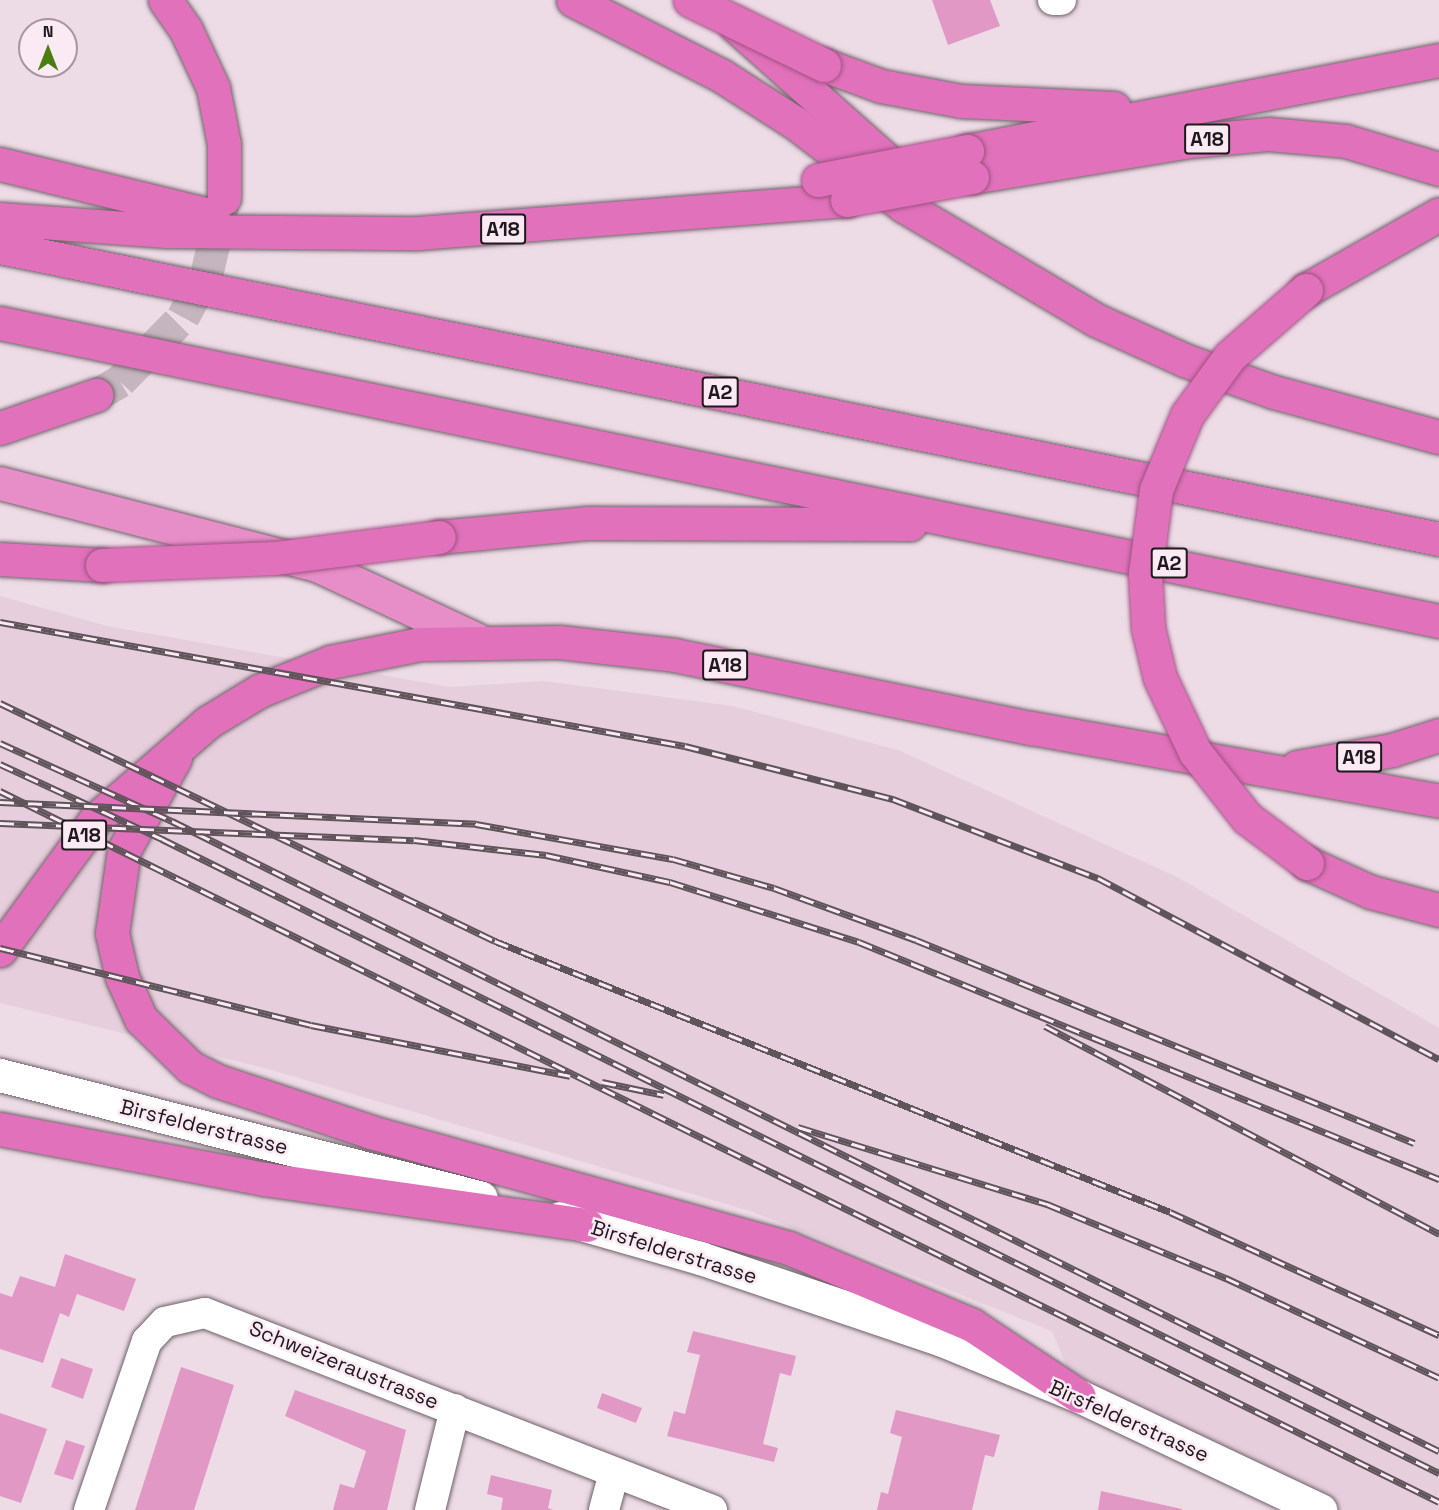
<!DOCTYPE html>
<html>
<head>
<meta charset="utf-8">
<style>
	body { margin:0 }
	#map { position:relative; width:1439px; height:1510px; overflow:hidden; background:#eddce6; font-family:"Space Grotesk",sans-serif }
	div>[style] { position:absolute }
	.built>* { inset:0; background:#e6cedc }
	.building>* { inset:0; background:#e198c5 }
	.motorway-tunnel>* { height:33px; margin-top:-16.5px; transform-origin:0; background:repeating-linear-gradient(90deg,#c4b5be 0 33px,transparent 0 49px) }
	.roads { filter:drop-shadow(0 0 2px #6f6069) drop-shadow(0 0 2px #6f6069) }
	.minor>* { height:30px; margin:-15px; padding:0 15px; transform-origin:15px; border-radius:15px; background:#fff }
	.secondary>* { height:33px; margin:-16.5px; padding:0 16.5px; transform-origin:16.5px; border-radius:16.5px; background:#fff }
	.trunk>* { height:33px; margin:-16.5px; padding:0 16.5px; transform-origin:16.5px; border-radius:16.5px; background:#e78ec8 }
	.motorway>* { height:33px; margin:-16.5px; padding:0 16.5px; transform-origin:16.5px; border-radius:16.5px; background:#e171ba }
	.rail>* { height:7px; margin-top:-3.5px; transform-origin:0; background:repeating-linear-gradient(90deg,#fbe9f3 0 14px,#5e5459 0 28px); box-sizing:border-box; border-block:2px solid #5e5459 }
	.bridges { filter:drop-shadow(0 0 2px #9d5283) drop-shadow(0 0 2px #9d5283) }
	.motorway-bridge>* { height:33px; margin:-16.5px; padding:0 16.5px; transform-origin:16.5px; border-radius:16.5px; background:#e171ba }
	span { translate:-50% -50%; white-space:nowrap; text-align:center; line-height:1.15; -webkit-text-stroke:5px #fbe9f3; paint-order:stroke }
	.shield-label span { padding:2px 4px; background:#fbe9f3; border:2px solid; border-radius:4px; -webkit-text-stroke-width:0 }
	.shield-label { font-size:20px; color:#1f191c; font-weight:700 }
	.street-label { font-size:21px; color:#1f191c }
	.north { position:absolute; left:18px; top:18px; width:60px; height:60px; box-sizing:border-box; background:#fbe9f3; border:2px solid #a3969d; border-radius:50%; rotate:0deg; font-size:16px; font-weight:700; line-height:24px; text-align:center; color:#1f191c }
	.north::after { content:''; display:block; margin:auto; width:21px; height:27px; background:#4c7e0f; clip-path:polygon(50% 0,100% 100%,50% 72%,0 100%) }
</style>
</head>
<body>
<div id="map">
	<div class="built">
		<i style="clip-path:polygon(0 596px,107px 626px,450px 687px,544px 681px,733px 706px,898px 750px,1177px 877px,1439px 1028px,1439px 1510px,1320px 1510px,1079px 1396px,1052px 1331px,753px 1212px,268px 1069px,0 1003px)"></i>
	</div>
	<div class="building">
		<i style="clip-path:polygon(932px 0,990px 0,1000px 26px,948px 45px)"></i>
		<i style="clip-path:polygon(65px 1254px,136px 1279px,124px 1311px,77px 1294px,69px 1317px,60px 1313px,43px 1363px,0 1349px,0 1293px,12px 1297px,20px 1276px,55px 1287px)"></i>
		<i style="clip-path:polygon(693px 1331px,796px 1356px,791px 1376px,780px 1373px,763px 1444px,778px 1448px,774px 1462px,667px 1436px,674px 1411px,685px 1414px,700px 1355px,687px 1352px)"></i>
		<i style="clip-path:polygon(61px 1358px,93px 1369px,83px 1399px,51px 1387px)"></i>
		<i style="clip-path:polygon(181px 1367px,234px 1385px,194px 1510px,135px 1510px)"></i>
		<i style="clip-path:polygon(295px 1390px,406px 1430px,387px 1510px,333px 1510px,340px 1484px,354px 1488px,366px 1451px,285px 1416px)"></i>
		<i style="clip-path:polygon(602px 1393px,642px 1408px,636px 1423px,597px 1408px)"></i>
		<i style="clip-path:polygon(896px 1410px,1000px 1435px,994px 1457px,985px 1455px,972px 1510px,877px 1510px,881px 1492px,888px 1494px,902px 1437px,890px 1433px)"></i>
		<i style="clip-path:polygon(0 1413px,47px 1429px,21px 1503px,0 1496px)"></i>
		<i style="clip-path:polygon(66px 1440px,85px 1446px,73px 1480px,54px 1474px)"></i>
		<i style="clip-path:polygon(491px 1475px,552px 1490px,548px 1508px,553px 1510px,501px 1510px,503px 1498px,487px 1494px)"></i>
		<i style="clip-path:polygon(1101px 1491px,1182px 1509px,1182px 1510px,1098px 1510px)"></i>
	</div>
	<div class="motorway-tunnel">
		<i style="left:96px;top:395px;width:28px;rotate:-30deg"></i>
		<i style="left:120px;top:381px;width:90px;rotate:-45.5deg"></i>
		<i style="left:183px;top:317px;width:50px;rotate:-61.4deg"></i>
		<i style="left:207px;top:273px;width:70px;rotate:-76.8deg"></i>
	</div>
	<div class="roads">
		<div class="minor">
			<i style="left:1053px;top:0;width:8px"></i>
			<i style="left:89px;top:1510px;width:179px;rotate:-71.1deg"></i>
			<i style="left:147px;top:1341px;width:26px;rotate:-47deg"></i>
			<i style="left:165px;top:1322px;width:41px;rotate:-12.7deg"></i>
			<i style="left:205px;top:1313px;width:544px;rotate:21.23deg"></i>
			<i style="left:430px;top:1510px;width:104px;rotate:-76.1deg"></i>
			<i style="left:604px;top:1510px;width:39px;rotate:-75deg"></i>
		</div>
		<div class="secondary">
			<i style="left:0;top:1075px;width:496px;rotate:14.3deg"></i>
			<i style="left:560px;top:1218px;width:146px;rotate:15.9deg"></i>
			<i style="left:700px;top:1258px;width:256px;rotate:18.7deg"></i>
			<i style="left:942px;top:1340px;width:148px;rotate:22.2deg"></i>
			<i style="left:1079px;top:1396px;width:267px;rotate:25.3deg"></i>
		</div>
		<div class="trunk">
			<i style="left:0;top:483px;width:327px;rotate:14.5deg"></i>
			<i style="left:317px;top:565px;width:175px;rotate:25deg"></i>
		</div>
		<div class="motorway">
			<i style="left:165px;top:0;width:37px;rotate:55deg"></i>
			<i style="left:186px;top:30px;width:64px;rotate:65deg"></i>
			<i style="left:213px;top:88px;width:57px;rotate:78.9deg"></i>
			<i style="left:224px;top:144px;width:54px;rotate:90deg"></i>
			<i style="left:573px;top:0;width:167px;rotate:27deg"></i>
			<i style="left:722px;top:76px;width:85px;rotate:32.6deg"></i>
			<i style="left:794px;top:122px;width:138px;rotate:37.4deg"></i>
			<i style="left:904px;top:206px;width:223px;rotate:30.7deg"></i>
			<i style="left:1096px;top:320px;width:97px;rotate:24.4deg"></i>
			<i style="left:1184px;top:360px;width:96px;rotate:19.6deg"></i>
			<i style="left:1274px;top:392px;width:171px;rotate:15.3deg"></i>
			<i style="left:736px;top:26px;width:233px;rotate:41.7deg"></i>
			<i style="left:824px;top:65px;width:61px;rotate:20.2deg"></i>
			<i style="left:881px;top:86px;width:81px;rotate:10.6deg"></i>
			<i style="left:961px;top:101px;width:153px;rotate:2.6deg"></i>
			<i style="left:967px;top:151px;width:481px;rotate:-10.9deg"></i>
			<i style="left:0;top:164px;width:219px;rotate:13.7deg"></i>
			<i style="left:972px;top:177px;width:221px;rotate:-9.4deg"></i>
			<i style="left:1190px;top:141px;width:78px;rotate:-5.1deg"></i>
			<i style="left:1268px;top:134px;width:78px;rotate:5.1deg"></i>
			<i style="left:1346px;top:141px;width:97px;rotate:16.8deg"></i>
			<i style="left:0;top:219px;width:167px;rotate:4.1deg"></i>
			<i style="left:167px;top:231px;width:251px;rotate:0.5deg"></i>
			<i style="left:418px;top:233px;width:430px;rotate:-4.4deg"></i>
			<i style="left:0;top:247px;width:1468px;rotate:11.47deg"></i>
			<i style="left:1306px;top:290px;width:153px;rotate:-29.7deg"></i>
			<i style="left:0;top:323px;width:1470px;rotate:11.7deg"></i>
			<i style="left:0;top:428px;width:102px;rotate:-19deg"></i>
			<i style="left:439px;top:537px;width:150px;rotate:-5.4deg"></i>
			<i style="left:588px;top:523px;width:322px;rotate:0.2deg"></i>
			<i style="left:0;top:559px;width:102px;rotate:3.4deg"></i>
			<i style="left:175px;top:758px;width:105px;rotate:119deg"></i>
			<i style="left:124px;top:850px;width:84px;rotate:98.2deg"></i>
			<i style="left:112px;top:933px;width:45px;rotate:77.2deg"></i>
			<i style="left:122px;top:977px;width:46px;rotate:65.7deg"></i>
			<i style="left:141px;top:1019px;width:69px;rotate:44.4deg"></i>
			<i style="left:190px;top:1067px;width:31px;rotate:27deg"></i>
			<i style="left:218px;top:1081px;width:161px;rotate:18.4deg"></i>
			<i style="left:371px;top:1132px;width:434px;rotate:15.5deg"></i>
			<i style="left:789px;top:1248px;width:199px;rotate:22.8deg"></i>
			<i style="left:972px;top:1325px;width:128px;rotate:33.6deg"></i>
			<i style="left:1297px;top:767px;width:97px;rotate:-10.1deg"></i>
			<i style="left:1392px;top:750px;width:49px;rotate:-17.7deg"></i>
			<i style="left:1307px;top:863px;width:70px;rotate:24.4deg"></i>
			<i style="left:1371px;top:892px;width:70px;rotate:14.8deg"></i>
			<i style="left:0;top:950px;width:161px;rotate:-53.8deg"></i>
			<i style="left:95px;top:820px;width:150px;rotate:-40.9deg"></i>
			<i style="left:208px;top:722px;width:60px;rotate:-31.3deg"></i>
			<i style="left:259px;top:691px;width:77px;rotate:-22.2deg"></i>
			<i style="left:330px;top:662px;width:92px;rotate:-11.3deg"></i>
			<i style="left:420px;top:644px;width:139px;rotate:-0.8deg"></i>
			<i style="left:559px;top:642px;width:116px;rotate:6.4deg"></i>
			<i style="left:674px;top:655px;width:364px;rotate:11.6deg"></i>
			<i style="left:1031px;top:728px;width:414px;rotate:10.1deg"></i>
			<i style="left:0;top:1129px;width:269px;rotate:10.7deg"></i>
			<i style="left:264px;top:1179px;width:326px;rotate:8.1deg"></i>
		</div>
	</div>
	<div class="rail">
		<i style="left:0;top:622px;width:696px;rotate:10.26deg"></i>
		<i style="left:685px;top:746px;width:215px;rotate:14.3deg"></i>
		<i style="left:893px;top:799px;width:220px;rotate:21.1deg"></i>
		<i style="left:1098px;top:878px;width:386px;rotate:28deg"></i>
		<i style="left:0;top:703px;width:549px;rotate:25.68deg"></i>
		<i style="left:495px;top:941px;width:727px;rotate:21.87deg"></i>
		<i style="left:1170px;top:1212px;width:296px;rotate:24.6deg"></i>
		<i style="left:0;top:743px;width:189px;rotate:24.4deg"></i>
		<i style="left:172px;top:821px;width:1415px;rotate:26.44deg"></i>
		<i style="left:0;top:764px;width:179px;rotate:24.8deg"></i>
		<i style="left:162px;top:839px;width:1426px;rotate:26.4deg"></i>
		<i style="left:0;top:791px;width:1605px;rotate:26.29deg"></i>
		<i style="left:0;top:802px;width:477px;rotate:2.6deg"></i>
		<i style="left:476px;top:824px;width:200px;rotate:10.1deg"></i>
		<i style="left:673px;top:859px;width:105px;rotate:16deg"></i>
		<i style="left:774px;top:888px;width:151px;rotate:20.1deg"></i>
		<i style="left:916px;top:940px;width:538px;rotate:22.18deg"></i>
		<i style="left:0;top:823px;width:414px;rotate:2.4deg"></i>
		<i style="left:414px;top:840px;width:133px;rotate:6.5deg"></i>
		<i style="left:546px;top:855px;width:127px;rotate:12.3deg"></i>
		<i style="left:670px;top:882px;width:198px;rotate:17.6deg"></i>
		<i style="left:859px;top:942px;width:627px;rotate:22.23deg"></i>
		<i style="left:0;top:948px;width:320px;rotate:13.9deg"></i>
		<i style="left:311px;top:1025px;width:264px;rotate:11.1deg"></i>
		<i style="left:1045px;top:1026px;width:446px;rotate:27.8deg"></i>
		<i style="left:602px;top:1082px;width:63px;rotate:11.8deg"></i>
		<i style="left:798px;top:1127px;width:261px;rotate:17.2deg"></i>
		<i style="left:1047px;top:1204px;width:194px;rotate:22.5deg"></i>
		<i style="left:1226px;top:1278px;width:235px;rotate:25.1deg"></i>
	</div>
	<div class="bridges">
		<div class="motorway-bridge">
			<i style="left:690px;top:0;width:149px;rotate:25.9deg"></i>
			<i style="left:818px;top:180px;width:152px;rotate:-11deg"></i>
			<i style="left:847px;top:200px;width:127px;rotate:-10.4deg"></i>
			<i style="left:1306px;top:290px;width:101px;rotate:139deg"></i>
			<i style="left:1230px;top:356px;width:73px;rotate:126.1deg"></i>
			<i style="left:1187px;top:415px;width:81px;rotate:112.5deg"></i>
			<i style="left:1156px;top:490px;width:85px;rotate:97.5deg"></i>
			<i style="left:1145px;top:574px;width:54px;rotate:86.8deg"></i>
			<i style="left:1148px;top:628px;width:51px;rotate:76.5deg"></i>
			<i style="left:1160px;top:678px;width:82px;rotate:64.7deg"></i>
			<i style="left:1195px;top:752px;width:84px;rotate:51.8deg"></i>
			<i style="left:1247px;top:818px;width:75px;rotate:36.9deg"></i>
			<i style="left:102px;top:565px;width:173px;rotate:-2.3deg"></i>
			<i style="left:275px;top:558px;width:165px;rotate:-7.3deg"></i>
		</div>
	</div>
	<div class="shield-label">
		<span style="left:1207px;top:139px">A18</span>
		<span style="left:503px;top:229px">A18</span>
		<span style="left:720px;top:392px">A2</span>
		<span style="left:1169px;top:563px">A2</span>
		<span style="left:725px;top:665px">A18</span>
		<span style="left:1359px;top:757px">A18</span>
		<span style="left:84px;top:835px">A18</span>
	</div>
	<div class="street-label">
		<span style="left:204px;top:1127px;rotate:14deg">Birsfelderstrasse</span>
		<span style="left:674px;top:1252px;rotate:17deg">Birsfelderstrasse</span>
		<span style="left:344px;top:1365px;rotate:22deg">Schweizeraustrasse</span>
		<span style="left:1129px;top:1421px;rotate:24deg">Birsfelderstrasse</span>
	</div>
	<div class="north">N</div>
</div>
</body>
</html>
